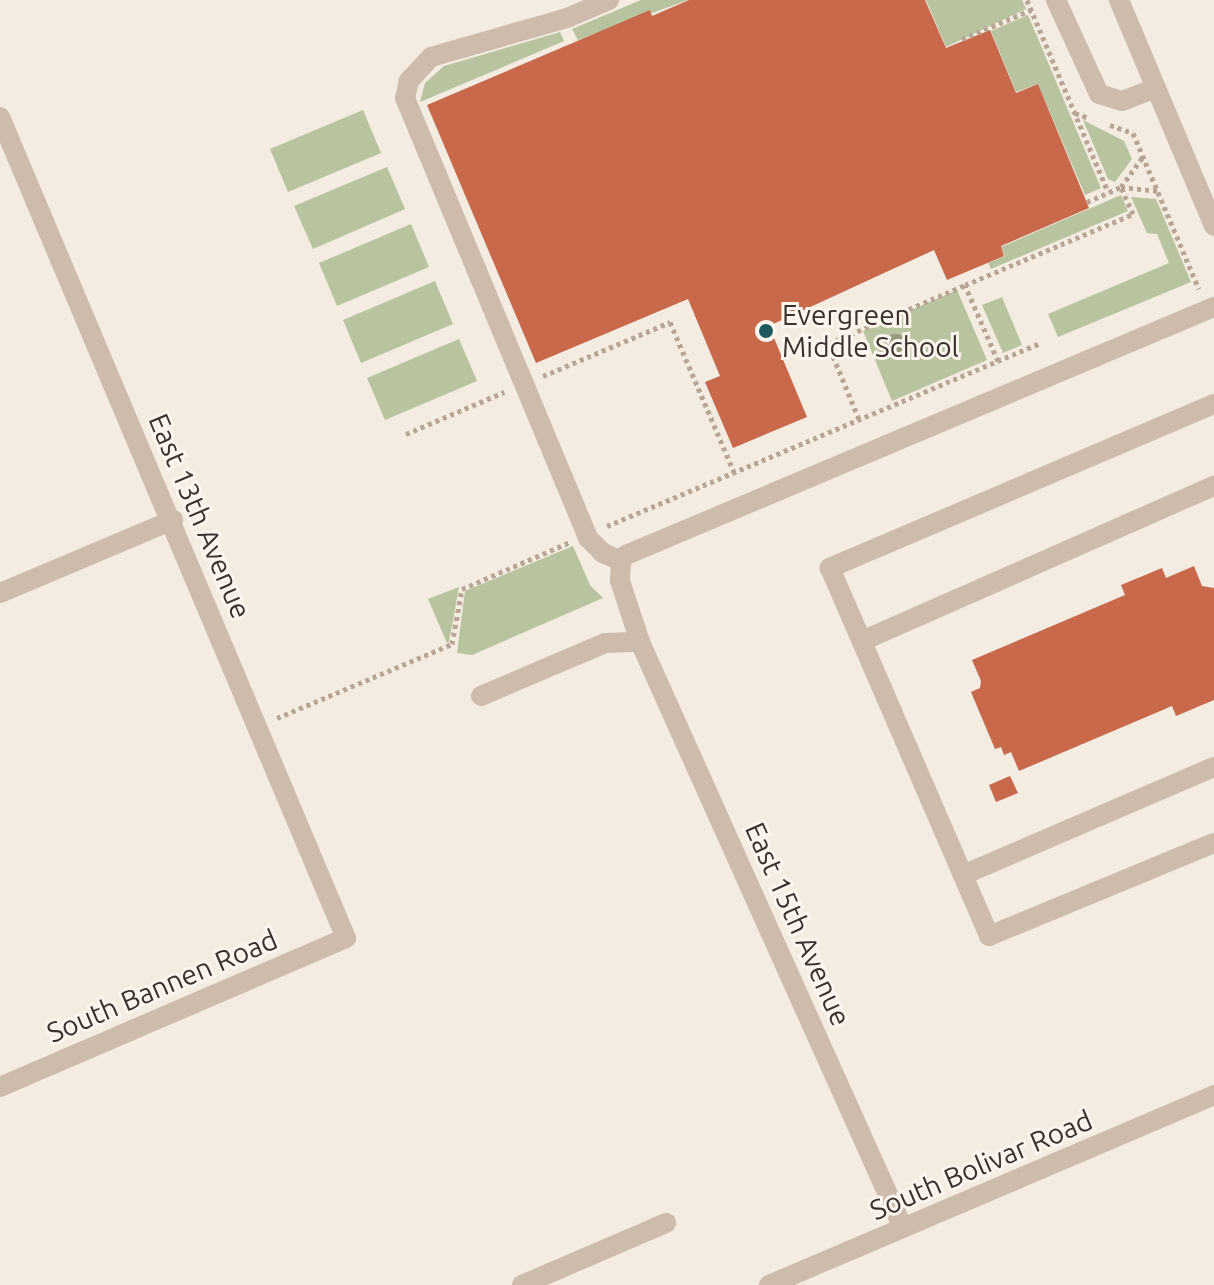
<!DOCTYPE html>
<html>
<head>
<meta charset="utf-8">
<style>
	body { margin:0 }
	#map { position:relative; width:1214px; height:1285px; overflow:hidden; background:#f4ebe1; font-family:Ubuntu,sans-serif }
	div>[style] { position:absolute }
	.green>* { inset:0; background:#b8c4a0 }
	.building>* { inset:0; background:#c8694b }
	.path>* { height:5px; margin-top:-2.5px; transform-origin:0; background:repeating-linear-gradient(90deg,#b9a596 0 4px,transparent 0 8px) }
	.minor>* { height:20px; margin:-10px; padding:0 10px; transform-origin:10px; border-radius:10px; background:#cdbbac }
	.trees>* { width:22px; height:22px; margin:-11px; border-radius:50%; background:#969b7f }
	.dots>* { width:22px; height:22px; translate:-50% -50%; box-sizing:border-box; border:4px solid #fbf5ee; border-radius:50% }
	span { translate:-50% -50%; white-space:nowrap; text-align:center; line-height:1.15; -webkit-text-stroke:6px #fbf5ee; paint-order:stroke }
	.poi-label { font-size:28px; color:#3b302b }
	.left { translate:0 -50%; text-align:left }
	.street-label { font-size:28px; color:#3b302b }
</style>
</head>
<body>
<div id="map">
	<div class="green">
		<i style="clip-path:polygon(641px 0,688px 0,578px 40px,572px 29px)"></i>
		<i style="clip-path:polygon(926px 0,1022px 0,1026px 9px,946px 47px)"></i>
		<i style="clip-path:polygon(1028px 15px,1101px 188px,1085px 195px,1038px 84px,1016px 92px,991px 31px)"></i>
		<i style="clip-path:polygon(560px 32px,564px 41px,420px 102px,425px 83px,444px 66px)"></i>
		<i style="clip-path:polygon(363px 110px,381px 153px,288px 192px,270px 149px)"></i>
		<i style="clip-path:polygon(1083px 120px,1124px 141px,1132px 159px,1115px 182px,1108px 179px)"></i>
		<i style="clip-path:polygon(387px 167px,405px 209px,313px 249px,294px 206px)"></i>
		<i style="clip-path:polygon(1121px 195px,1128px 211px,991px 269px,988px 263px,1005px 256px,1001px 247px)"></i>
		<i style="clip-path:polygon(1131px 197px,1156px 199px,1191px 282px,1058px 337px,1048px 314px,1169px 263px,1157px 234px,1147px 233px)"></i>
		<i style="clip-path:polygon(411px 224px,429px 267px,337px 306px,319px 263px)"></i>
		<i style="clip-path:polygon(435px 281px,453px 324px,361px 363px,343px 320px)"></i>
		<i style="clip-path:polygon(957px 290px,987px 360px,892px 401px,863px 331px)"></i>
		<i style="clip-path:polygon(1002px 297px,1022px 345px,1003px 353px,982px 305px)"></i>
		<i style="clip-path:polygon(459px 339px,477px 381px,385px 420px,367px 378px)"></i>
		<i style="clip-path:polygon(573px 546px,590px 585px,603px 598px,472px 655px,457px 653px,465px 591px)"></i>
		<i style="clip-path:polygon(459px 587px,449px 642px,447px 643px,428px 599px)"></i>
	</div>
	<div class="building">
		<i style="clip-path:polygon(689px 0,925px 0,946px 48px,990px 30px,1016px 93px,1038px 84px,1089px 208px,1001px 246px,1004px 256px,947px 280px,934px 250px,769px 326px,807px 417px,733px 448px,705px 382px,720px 376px,688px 299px,536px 363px,427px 105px,650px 10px,652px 16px)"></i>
		<i style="clip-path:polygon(1194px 566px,1202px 586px,1214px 588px,1214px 700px,1176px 716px,1172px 706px,1019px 771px,1011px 752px,1004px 755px,1001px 747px,995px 749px,971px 692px,980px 688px,981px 681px,972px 660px,1125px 595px,1121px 585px,1162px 568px,1166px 578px)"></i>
		<i style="clip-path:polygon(1010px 776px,1018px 793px,996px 802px,989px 785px)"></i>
	</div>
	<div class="path">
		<i style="left:1027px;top:0;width:208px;rotate:67.1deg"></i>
		<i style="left:962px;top:39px;width:75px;rotate:-22.8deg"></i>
		<i style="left:1075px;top:113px;width:15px;rotate:20deg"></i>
		<i style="left:1110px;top:125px;width:24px;rotate:19deg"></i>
		<i style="left:1133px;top:133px;width:169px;rotate:67.1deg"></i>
		<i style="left:1121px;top:187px;width:37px;rotate:-54deg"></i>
		<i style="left:1087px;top:202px;width:37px;rotate:-24deg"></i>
		<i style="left:1121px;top:187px;width:37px;rotate:6deg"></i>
		<i style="left:998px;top:361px;width:83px;rotate:-113.5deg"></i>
		<i style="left:965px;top:285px;width:182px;rotate:-22.9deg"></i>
		<i style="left:1133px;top:214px;width:30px;rotate:-114deg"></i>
		<i style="left:543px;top:376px;width:138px;rotate:-23deg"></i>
		<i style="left:670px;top:322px;width:163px;rotate:66.9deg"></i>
		<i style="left:859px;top:419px;width:81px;rotate:-112.5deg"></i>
		<i style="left:828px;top:344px;width:149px;rotate:-23.3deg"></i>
		<i style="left:406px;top:434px;width:107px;rotate:-23.2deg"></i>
		<i style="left:607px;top:526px;width:470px;rotate:-22.9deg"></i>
		<i style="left:277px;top:718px;width:190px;rotate:-22.9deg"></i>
		<i style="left:452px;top:644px;width:56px;rotate:-79.7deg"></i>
		<i style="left:462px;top:589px;width:116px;rotate:-23.5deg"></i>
	</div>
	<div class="minor">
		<i style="left:609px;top:0;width:46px;rotate:156.8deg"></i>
		<i style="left:567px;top:18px;width:141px;rotate:164deg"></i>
		<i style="left:431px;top:57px;width:33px;rotate:133deg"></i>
		<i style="left:409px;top:81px;width:17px;rotate:103deg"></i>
		<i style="left:405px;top:98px;width:477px;rotate:67.4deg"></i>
		<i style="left:588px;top:538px;width:21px;rotate:45deg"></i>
		<i style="left:603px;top:553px;width:20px;rotate:24deg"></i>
		<i style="left:621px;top:561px;width:8px;rotate:-50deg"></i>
		<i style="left:626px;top:555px;width:638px;rotate:-22.87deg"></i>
		<i style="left:1056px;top:0;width:103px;rotate:65.4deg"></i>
		<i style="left:1099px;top:94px;width:24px;rotate:17deg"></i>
		<i style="left:1122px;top:101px;width:36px;rotate:-21deg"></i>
		<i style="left:1119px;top:0;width:245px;rotate:67.2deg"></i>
		<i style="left:0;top:117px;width:891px;rotate:67.15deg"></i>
		<i style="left:346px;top:938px;width:377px;rotate:156.7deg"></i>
		<i style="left:1214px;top:404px;width:418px;rotate:156.9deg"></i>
		<i style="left:830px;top:568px;width:401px;rotate:66.6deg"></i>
		<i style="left:989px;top:936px;width:243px;rotate:-22.5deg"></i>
		<i style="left:621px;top:561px;width:20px;rotate:93deg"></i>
		<i style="left:620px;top:581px;width:64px;rotate:71.8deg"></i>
		<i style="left:640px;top:642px;width:642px;rotate:65.83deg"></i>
		<i style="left:0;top:593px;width:188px;rotate:-22.9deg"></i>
		<i style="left:862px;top:641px;width:385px;rotate:-23.8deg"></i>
		<i style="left:481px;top:696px;width:135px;rotate:-23.1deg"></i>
		<i style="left:605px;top:643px;width:35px;rotate:-2deg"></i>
		<i style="left:963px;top:875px;width:273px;rotate:-23.3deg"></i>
		<i style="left:522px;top:1285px;width:157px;rotate:-23.3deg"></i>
		<i style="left:769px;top:1285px;width:484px;rotate:-23.1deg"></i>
	</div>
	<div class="trees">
		<i style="left:896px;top:345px"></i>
	</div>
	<div class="dots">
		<i style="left:766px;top:331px;background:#1f5a5e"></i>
	</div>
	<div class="poi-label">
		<span class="left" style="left:782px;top:331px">Evergreen<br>Middle School</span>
	</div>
	<div class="street-label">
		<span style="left:200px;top:516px;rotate:67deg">East 13th Avenue</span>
		<span style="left:798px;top:924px;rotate:66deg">East 15th Avenue</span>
		<span style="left:162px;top:986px;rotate:-23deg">South Bannen Road</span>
		<span style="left:981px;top:1165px;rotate:-23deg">South Bolivar Road</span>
	</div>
</div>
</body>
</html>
